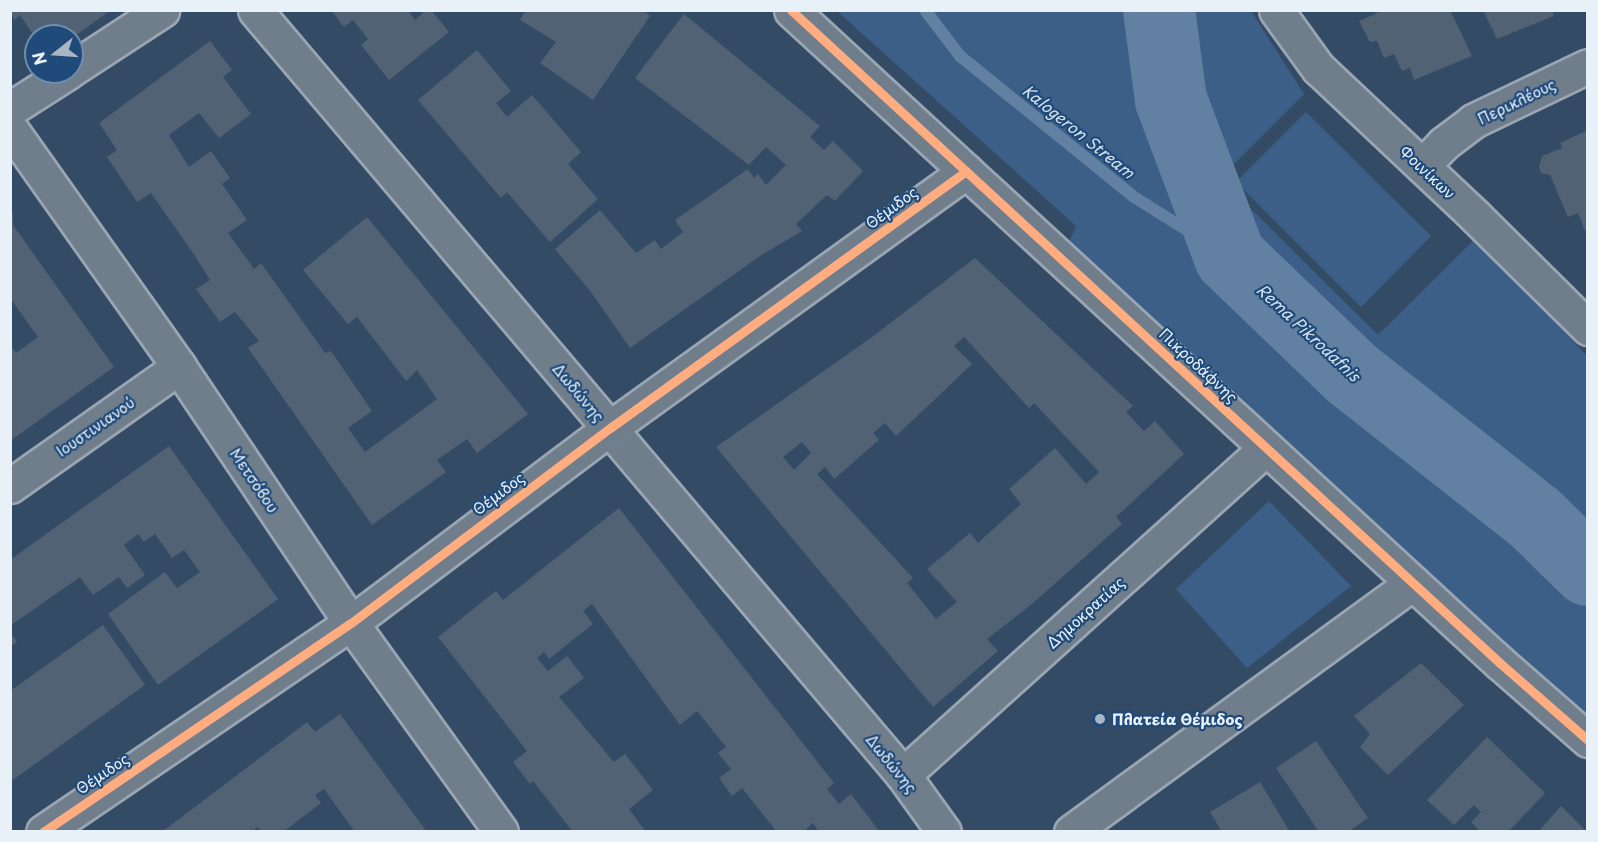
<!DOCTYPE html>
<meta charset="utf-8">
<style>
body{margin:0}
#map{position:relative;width:1598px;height:842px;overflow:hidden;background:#344b65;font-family:"Playpen Sans",sans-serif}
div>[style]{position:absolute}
.green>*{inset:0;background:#3b5f87}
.stream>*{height:12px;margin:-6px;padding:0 6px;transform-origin:6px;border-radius:6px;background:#6280a1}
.river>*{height:72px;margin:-36px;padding:0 36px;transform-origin:36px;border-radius:36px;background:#6280a1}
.building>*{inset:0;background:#516275}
.roads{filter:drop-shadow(2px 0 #9aa6b3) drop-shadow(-2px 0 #9aa6b3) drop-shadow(0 2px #9aa6b3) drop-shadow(0 -2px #9aa6b3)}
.minor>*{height:33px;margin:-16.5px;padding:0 16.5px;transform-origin:16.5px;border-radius:16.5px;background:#707e8c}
.cycleway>*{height:9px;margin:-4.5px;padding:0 4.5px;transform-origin:4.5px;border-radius:4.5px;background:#ffac80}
.dots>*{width:16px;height:16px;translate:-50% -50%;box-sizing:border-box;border:3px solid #1f4a7a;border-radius:50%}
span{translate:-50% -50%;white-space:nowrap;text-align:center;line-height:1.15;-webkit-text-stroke:4.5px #1f4a7a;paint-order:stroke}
.street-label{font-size:15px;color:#e8f1f8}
.poi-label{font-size:15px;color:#e8f1f8;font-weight:700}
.left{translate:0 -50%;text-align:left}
.water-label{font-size:16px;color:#d4e1ec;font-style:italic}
.frame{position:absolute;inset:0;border:12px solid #e8f1f8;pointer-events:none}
.north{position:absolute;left:24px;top:24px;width:60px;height:60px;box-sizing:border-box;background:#1f4a7a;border:2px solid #6f8dac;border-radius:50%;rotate:253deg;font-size:16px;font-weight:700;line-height:24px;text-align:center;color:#e8f1f8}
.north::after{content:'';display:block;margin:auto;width:21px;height:27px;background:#a9b7c5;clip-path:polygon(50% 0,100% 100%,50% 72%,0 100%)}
</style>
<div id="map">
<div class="green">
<i style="clip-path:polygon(837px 11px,1251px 11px,1304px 94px,1227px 171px,1232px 190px,1378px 335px,1476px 238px,1587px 356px,1587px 718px,1338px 493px,1069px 242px,1076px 226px)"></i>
<i style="clip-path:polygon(1306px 112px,1431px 236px,1361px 307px,1236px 182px)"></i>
<i style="clip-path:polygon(1269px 501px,1351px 586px,1247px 668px,1176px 589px)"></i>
</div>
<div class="stream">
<i style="left:925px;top:10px;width:58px;rotate:52.7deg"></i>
<i style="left:960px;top:56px;width:224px;rotate:39deg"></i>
<i style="left:1134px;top:197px;width:113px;rotate:32deg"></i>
</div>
<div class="river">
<i style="left:1159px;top:10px;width:91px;rotate:82.4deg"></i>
<i style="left:1171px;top:100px;width:168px;rotate:69.4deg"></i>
<i style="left:1230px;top:257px;width:169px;rotate:43.8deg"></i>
<i style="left:1352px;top:374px;width:234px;rotate:38.2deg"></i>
<i style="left:1536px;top:519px;width:73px;rotate:44.4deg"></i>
</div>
<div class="building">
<i style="clip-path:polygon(10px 10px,111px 10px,72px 38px,36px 36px,36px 39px,20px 15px,14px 20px)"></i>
<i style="clip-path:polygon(331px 10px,408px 10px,415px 20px,426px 10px,431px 10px,449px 32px,389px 80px,361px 45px,368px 39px,353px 20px,344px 27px)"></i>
<i style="clip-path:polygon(526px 10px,643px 10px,650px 16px,593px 100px,540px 63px,556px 42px,520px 20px)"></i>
<i style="clip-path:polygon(1384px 10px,1450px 10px,1472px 56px,1414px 80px,1410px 68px,1402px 71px,1394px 54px,1384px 58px,1377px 41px,1370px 42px,1359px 21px)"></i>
<i style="clip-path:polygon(1483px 10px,1552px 10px,1554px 16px,1497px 39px)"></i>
<i style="clip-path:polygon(684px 14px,820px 126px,810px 137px,824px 150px,833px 141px,863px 171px,835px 201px,827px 195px,796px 224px,802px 231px,760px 256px,630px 348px,591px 292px,555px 249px,600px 210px,636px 253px,655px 240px,661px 249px,683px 232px,675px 220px,748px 169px,754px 178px,758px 174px,766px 185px,786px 165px,766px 147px,749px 165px,635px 78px)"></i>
<i style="clip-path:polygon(210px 41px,232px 70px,223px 77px,251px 114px,219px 138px,199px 113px,169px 135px,189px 167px,211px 151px,230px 178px,222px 184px,247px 220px,228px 233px,254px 269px,261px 263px,325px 353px,331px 351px,372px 411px,348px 428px,365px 452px,437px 399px,417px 370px,406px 381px,357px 317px,348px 324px,303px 270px,367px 217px,528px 414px,477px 453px,467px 439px,437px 460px,446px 472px,372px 525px,248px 348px,259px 341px,235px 312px,220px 322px,196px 289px,210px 280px,195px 256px,151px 193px,137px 202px,107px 157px,117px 150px,99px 123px)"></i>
<i style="clip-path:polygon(477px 50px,511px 91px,496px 103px,507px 117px,532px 95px,581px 152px,568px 164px,598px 199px,550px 242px,507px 192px,501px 198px,418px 100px)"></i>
<i style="clip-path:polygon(1588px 130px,1588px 230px,1585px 231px,1578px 213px,1568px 217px,1550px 175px,1541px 173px,1539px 167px,1542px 156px,1562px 148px,1560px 143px)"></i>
<i style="clip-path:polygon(10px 210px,13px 213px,13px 225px,114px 367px,10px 441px,10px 345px,16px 353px,38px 337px,10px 298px)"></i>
<i style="clip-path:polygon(evenodd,975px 258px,1133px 406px,1126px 412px,1144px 431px,1155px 421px,1184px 454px,1116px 517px,1122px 524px,1032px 604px,987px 639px,998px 651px,933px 707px,716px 447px,872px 337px,975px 258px,964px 337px,1029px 408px,1034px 403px,1099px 472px,1086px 484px,1055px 448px,1009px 489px,1021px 504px,978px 543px,970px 533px,927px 569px,957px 602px,936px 619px,907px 583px,913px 578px,817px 474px,825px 467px,834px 479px,879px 440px,873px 433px,885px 423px,896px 436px,930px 404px,972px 364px,954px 346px,964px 337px,975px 258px,802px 442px,811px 453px,794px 470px,783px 457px,802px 442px)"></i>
<i style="clip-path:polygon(169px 446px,278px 599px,158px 685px,108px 614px,165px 572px,177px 588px,200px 572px,184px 550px,172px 558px,155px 534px,144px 542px,138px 534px,124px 545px,145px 575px,127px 588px,119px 577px,93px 595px,80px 577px,10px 626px,10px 560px)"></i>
<i style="clip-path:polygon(619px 508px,834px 783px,827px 789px,839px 804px,851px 794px,880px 832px,819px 832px,813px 823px,803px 832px,777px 832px,742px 788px,732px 796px,719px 778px,731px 769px,718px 753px,726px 747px,697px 711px,680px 725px,592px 604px,583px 611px,593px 624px,549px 659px,544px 652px,537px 658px,548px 671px,567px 656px,584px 678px,559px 697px,614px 762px,625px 754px,653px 790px,629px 809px,646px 832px,573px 832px,533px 781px,530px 784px,513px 762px,527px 751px,438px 637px,496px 591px,503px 600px)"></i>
<i style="clip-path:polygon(103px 625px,145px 685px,10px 782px,10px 691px)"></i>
<i style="clip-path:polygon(10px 632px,17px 642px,10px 647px)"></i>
<i style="clip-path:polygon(1421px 663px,1464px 705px,1388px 775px,1360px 747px,1370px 734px,1354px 716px)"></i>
<i style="clip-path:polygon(340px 714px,427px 832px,355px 832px,324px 789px,315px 795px,321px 803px,283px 832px,262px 832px,258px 827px,251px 832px,162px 832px,307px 722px,315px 732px)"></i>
<i style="clip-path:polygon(1487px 737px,1545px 793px,1508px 832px,1481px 832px,1471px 822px,1481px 812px,1474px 805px,1454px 825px,1427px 800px)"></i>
<i style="clip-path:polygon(1316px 741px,1368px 818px,1348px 832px,1319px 832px,1276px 768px)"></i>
<i style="clip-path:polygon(1260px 782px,1290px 832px,1222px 832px,1210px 812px)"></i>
<i style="clip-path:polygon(1561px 806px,1587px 832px,1538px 832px)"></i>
</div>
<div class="roads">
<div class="minor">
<i style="left:255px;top:10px;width:1003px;rotate:49.73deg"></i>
<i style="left:903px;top:775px;width:70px;rotate:54.3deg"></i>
<i style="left:791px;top:10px;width:964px;rotate:42.65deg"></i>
<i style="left:1500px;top:663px;width:117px;rotate:41.2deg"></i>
<i style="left:1276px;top:10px;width:72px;rotate:54.1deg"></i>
<i style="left:1318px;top:68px;width:217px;rotate:43.3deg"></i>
<i style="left:1476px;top:217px;width:158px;rotate:44.7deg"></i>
<i style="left:72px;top:69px;width:108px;rotate:-33.2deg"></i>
<i style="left:10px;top:109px;width:69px;rotate:-32.5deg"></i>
<i style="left:10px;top:128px;width:293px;rotate:54.7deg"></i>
<i style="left:179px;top:367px;width:308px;rotate:56.1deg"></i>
<i style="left:351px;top:623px;width:257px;rotate:54.3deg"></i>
<i style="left:1422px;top:166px;width:30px;rotate:-46deg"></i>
<i style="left:1443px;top:144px;width:38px;rotate:-37deg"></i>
<i style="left:1473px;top:121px;width:127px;rotate:-25.6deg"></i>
<i style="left:10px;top:486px;width:207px;rotate:-35.2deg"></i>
<i style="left:903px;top:775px;width:489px;rotate:-42deg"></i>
<i style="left:43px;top:832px;width:372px;rotate:-34.2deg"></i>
<i style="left:351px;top:623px;width:324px;rotate:-37deg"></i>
<i style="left:610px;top:428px;width:439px;rotate:-35.8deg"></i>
<i style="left:1071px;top:832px;width:423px;rotate:-36.1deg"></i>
</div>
</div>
<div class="cycleway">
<i style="left:791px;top:10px;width:964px;rotate:42.65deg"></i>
<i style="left:1500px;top:663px;width:117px;rotate:41.2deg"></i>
<i style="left:43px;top:832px;width:372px;rotate:-34.2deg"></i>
<i style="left:351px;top:623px;width:324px;rotate:-37deg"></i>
<i style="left:610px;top:428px;width:439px;rotate:-35.8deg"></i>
</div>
<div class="dots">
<i style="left:1100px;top:719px;background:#a9b7c5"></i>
</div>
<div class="street-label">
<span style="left:1516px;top:101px;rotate:-26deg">Περικλέους</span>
<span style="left:1428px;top:172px;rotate:43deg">Φοινίκων</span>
<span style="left:891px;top:207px;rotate:-36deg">Θέμιδος</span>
<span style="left:1199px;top:365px;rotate:43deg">Πικροδάφνης</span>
<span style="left:579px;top:392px;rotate:50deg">Δωδώνης</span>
<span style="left:95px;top:426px;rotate:-35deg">Ιουστινιανού</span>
<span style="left:255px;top:480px;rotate:56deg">Μετσόβου</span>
<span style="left:498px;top:493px;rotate:-37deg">Θέμιδος</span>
<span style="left:1085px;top:612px;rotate:-42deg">Δημοκρατίας</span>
<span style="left:892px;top:763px;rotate:51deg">Δωδώνης</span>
<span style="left:102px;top:773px;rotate:-34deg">Θέμιδος</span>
</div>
<div class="poi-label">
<span class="left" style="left:1112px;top:719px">Πλατεία Θέμιδος</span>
</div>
<div class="water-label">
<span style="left:1079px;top:131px;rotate:39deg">Kalogeron Stream</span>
<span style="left:1309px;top:332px;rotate:43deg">Rema Pikrodafnis</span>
</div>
<div class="frame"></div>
<div class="north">N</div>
</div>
